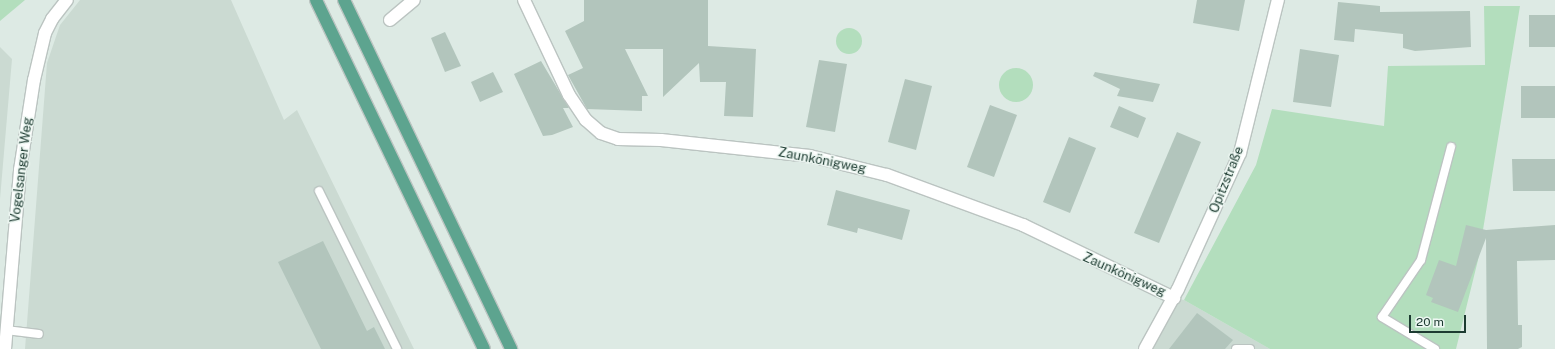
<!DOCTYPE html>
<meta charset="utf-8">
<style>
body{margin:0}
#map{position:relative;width:1555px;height:349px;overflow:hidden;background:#ddeae4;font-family:"Public Sans",sans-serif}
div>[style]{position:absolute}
.built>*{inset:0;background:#cbdad2}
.green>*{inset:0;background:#b3debd}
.round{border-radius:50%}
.building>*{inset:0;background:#b2c5bc}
.roads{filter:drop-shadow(1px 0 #bbc4c1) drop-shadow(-1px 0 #bbc4c1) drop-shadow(0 1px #bbc4c1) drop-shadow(0 -1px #bbc4c1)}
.service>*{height:8px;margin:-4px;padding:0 4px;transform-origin:4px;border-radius:4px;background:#fff}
.minor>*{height:12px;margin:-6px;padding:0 6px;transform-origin:6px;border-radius:6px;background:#fff}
.tertiary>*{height:12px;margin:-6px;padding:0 6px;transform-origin:6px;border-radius:6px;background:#fff}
.primary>*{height:12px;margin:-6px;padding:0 6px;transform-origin:6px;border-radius:6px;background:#5da48f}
span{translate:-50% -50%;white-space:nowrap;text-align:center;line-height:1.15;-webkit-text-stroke:3px #edf7f2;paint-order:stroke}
.street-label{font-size:13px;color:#1d3b31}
.scale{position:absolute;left:1409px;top:315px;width:57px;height:18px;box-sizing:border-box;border:2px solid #1d3b31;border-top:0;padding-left:5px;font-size:12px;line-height:14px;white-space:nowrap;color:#1d3b31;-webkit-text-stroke:3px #edf7f2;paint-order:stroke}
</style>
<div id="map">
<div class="built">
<i style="clip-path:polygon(80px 0,231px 0,284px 120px,297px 110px,414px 349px,25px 349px,47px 63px,60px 25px)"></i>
<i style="clip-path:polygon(0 47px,12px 59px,0 199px)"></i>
<i style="clip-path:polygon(1174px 298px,1184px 300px,1270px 349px,1139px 349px)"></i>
</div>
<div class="green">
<i style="clip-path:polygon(0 0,25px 0,0 21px)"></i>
<i style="clip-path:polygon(1484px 6px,1520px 6px,1478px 260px,1456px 349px,1270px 349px,1184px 300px,1256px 165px,1272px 109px,1384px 126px,1388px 66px,1485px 65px)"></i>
<i class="round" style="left:836px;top:28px;width:26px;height:26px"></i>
<i class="round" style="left:999px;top:68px;width:34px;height:34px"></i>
</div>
<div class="building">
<i style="clip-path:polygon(584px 0,708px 0,708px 46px,756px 49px,753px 117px,724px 116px,726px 82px,700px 82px,699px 63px,663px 97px,663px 49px,625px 49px,648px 96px,642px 96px,642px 111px,587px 109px,568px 75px,583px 68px,565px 31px,584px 21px)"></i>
<i style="clip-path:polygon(1197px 0,1245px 0,1239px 31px,1193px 23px)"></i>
<i style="clip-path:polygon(1338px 2px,1380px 6px,1380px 12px,1470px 11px,1471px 47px,1415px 51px,1403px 48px,1403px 34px,1355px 29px,1354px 42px,1334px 40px)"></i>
<i style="clip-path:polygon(1529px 15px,1555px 15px,1555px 47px,1529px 47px)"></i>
<i style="clip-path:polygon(445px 32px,461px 66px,445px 72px,431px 38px)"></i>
<i style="clip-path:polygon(1300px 49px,1339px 55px,1331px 107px,1293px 102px)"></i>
<i style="clip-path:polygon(819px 60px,847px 64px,835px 132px,806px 127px)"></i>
<i style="clip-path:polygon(541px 61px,569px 108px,563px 108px,573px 127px,552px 135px,543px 136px,514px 74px)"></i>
<i style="clip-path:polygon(493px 72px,503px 92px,480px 102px,471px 82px)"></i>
<i style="clip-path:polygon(1095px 72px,1160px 84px,1153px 102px,1117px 96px,1120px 89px,1093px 76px)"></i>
<i style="clip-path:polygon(905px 79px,932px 86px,916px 150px,888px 142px)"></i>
<i style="clip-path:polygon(1521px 86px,1555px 86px,1555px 118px,1521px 118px)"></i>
<i style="clip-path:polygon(990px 105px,1017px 115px,994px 177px,967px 167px)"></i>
<i style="clip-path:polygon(1119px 106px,1146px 118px,1138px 138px,1110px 127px)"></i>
<i style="clip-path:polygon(1177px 132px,1201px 142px,1159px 243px,1134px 233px)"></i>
<i style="clip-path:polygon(1069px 137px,1096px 148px,1070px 213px,1043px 202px)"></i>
<i style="clip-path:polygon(1512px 159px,1555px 159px,1555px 191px,1513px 191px)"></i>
<i style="clip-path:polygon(836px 190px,910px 210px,902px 240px,858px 228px,857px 233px,827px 225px)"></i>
<i style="clip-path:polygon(1466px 225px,1486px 230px,1555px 225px,1555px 260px,1517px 261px,1518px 325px,1522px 325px,1522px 347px,1518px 349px,1487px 349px,1486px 238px,1458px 312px,1431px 302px,1433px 298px,1426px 295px,1439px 260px,1456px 266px)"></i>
<i style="clip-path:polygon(323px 241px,367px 331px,374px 327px,385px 349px,321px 349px,278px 262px)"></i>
<i style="clip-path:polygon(1197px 313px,1233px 340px,1225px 349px,1169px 349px)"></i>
</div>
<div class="roads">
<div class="service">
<i style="left:319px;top:191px;width:176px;rotate:63.7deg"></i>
<i style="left:6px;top:330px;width:33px;rotate:7deg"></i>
<i style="left:1236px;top:349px;width:14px"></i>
<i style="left:1435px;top:349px;width:62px;rotate:-148.9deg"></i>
<i style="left:1382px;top:317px;width:69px;rotate:-55.6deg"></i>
<i style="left:1421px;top:260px;width:117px;rotate:-75.1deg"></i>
</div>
<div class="minor">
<i style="left:524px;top:0;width:105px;rotate:64.7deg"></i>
<i style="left:569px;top:95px;width:30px;rotate:56deg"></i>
<i style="left:586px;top:120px;width:20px;rotate:41deg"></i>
<i style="left:601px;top:133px;width:18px;rotate:19deg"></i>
<i style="left:618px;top:139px;width:43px;rotate:1.3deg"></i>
<i style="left:661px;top:140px;width:150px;rotate:6.1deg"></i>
<i style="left:810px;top:156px;width:79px;rotate:13.9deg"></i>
<i style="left:887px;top:175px;width:145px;rotate:20.2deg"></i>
<i style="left:1023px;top:225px;width:168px;rotate:25.8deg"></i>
<i style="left:52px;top:19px;width:24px;rotate:-52deg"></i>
<i style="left:390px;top:20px;width:31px;rotate:-40deg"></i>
<i style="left:1145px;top:349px;width:68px;rotate:-61.2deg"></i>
<i style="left:1178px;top:289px;width:149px;rotate:-65.5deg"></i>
<i style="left:1240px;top:153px;width:158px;rotate:-76.1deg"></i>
</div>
<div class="tertiary">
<i style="left:5px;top:349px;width:180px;rotate:-85.2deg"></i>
<i style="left:20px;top:170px;width:91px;rotate:-81.2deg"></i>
<i style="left:34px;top:80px;width:48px;rotate:-76.8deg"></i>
<i style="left:45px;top:33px;width:16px;rotate:-63deg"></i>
</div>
<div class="primary">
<i style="left:316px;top:0;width:387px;rotate:64.3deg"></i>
<i style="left:344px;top:0;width:387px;rotate:64.4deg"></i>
</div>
</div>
<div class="street-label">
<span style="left:822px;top:161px;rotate:11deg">Zaunkönigweg</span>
<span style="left:22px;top:170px;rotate:-83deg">Vogelsanger Weg</span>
<span style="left:1227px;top:180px;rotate:-68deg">Opitzstraße</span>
<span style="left:1124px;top:275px;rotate:24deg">Zaunkönigweg</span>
</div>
<div class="scale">20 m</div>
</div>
